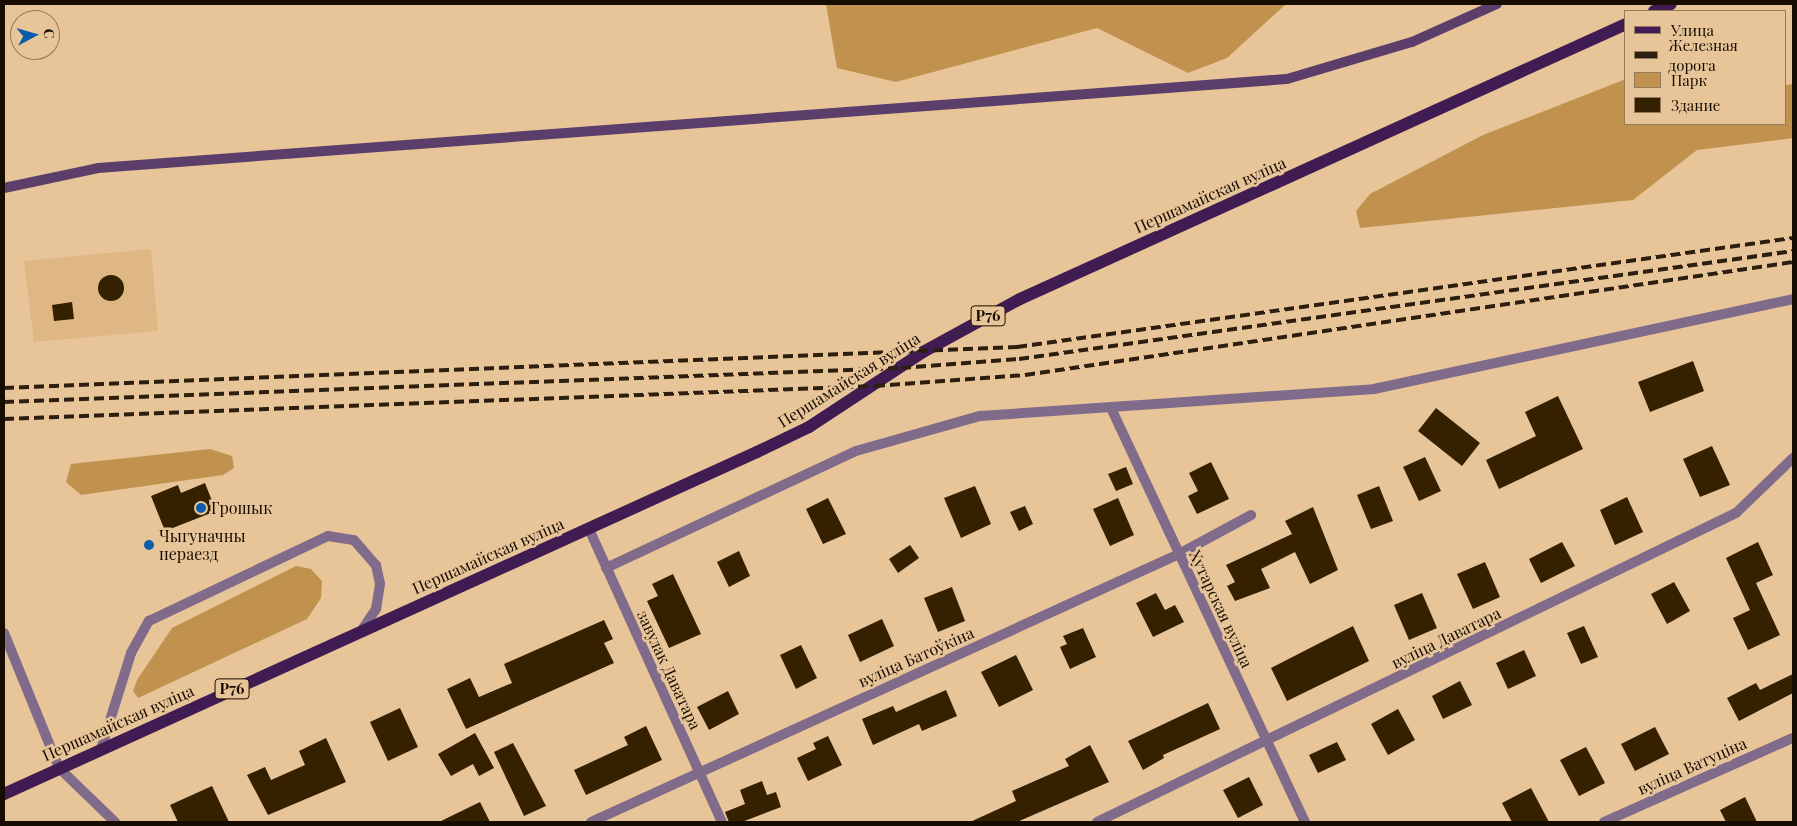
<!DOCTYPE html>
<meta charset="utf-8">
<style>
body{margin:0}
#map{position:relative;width:1797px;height:826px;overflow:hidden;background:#e7c599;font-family:"Playfair Display",serif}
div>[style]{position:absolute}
.built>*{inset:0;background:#deb785}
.green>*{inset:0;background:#c1914e}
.building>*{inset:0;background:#352000}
.round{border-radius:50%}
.lane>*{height:10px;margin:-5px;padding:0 5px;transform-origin:5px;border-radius:5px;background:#806b8a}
.street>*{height:10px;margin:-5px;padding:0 5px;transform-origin:5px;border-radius:5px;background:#806b8a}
.secondary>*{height:10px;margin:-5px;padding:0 5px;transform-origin:5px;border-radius:5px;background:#5b3e6a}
.primary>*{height:12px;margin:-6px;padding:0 6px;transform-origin:6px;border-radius:6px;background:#411c52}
.rail>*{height:4px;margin-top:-2px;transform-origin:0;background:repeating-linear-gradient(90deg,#2c1f0f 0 10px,transparent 0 15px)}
.dots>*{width:14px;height:14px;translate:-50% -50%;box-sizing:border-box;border:2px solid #e7c599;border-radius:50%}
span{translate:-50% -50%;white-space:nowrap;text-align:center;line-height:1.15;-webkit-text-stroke:5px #e7c599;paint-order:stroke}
.shield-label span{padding:1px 4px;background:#e7c599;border:1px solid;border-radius:4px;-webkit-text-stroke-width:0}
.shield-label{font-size:15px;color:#170c00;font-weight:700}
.street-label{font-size:16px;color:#170c00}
.poi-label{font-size:16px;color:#170c00}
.left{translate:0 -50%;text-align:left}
.frame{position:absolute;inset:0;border:5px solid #170c00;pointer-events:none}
.legend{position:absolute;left:1624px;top:10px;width:162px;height:115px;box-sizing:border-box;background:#e7c599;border:1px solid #947b5c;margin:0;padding:6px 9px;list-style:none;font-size:15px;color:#170c00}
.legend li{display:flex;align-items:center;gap:10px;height:25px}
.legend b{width:25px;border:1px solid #947b5c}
.north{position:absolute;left:10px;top:10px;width:50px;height:50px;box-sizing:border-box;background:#e7c599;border:1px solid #947b5c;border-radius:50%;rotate:84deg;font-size:14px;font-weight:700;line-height:20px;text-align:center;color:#170c00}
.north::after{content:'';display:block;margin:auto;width:18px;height:22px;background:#0b5caa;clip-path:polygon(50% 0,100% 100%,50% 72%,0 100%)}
</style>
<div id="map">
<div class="built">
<i style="clip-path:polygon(151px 249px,158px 331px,34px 342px,24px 261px)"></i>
</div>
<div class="green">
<i style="clip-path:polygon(826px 4px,1286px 4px,1227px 58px,1188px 73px,1097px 28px,896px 82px,837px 68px)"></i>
<i style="clip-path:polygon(1626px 79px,1626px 124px,1786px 124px,1786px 85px,1793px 84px,1793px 138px,1697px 150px,1633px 200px,1360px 228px,1356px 211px,1370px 194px,1483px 135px)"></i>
<i style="clip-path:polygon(210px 449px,232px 456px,234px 468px,223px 475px,81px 495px,66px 482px,71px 464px)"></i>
<i style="clip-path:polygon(296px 566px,311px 569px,322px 581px,321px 598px,307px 619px,138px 698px,133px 691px,137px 680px,172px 628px)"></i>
</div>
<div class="building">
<i class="round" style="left:98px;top:275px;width:26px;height:26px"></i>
<i style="clip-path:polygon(72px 302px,74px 319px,54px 321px,52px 305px)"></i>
<i style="clip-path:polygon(1693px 361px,1704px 391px,1650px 412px,1638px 382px)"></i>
<i style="clip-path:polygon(1558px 396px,1583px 449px,1499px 489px,1486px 460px,1536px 436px,1525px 412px)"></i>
<i style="clip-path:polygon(1436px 408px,1480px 443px,1462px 466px,1418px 431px)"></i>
<i style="clip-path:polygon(1712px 446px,1730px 485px,1700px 497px,1683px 459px)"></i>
<i style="clip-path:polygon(1425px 457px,1441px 491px,1419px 501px,1403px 467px)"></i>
<i style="clip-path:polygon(1211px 462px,1229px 499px,1197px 514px,1188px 496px,1198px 491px,1189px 473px)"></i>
<i style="clip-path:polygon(1126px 467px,1133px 484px,1116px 491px,1108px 474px)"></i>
<i style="clip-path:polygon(205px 483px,216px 511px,165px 531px,151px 496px,178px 485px,181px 493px)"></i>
<i style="clip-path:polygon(975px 486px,991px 524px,961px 538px,944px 498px)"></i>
<i style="clip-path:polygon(1379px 486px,1393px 521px,1371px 529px,1357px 495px)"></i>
<i style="clip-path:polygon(1627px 497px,1643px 532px,1615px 545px,1600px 510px)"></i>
<i style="clip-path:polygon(828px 498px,846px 534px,823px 544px,806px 509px)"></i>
<i style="clip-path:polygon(1118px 498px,1134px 535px,1110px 546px,1093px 509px)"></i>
<i style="clip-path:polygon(1025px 506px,1033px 524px,1019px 531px,1010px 512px)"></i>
<i style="clip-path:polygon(1313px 507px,1338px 570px,1310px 584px,1295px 552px,1261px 569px,1270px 588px,1235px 601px,1227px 586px,1235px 582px,1226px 565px,1292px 534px,1285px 521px)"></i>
<i style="clip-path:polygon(1562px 542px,1575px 566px,1541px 583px,1529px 559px)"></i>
<i style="clip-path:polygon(1758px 542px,1773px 575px,1756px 583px,1780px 635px,1748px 650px,1733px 618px,1750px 610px,1726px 558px)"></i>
<i style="clip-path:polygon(910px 545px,919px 558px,898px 573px,889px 559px)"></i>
<i style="clip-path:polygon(739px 551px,750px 576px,729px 587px,717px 562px)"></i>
<i style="clip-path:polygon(1485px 562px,1500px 597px,1473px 609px,1457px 574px)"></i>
<i style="clip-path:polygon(673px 574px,701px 634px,669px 648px,647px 601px,658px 596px,652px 584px)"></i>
<i style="clip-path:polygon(1674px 582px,1690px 611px,1667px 624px,1651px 594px)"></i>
<i style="clip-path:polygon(952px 587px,965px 621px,938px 632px,924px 598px)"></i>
<i style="clip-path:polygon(1156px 593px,1165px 610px,1175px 605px,1184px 622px,1153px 637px,1136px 603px)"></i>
<i style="clip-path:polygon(1422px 593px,1437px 628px,1409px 640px,1394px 605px)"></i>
<i style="clip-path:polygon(882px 619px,894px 646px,860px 662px,848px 635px)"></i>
<i style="clip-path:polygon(604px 620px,613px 639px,604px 643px,614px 663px,466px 729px,447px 689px,470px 678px,479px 697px,512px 683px,504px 664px)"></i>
<i style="clip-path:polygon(1353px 626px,1369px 661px,1287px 701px,1271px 668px)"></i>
<i style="clip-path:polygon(1584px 626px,1598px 657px,1581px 664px,1567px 633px)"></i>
<i style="clip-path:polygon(1083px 628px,1096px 657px,1070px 669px,1060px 647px,1067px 644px,1063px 636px)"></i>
<i style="clip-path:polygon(801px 645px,817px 678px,796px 689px,780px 655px)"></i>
<i style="clip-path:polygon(1524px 650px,1536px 676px,1508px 689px,1496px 663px)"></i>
<i style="clip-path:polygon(1016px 655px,1033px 690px,999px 707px,981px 672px)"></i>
<i style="clip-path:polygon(1793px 674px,1793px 693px,1739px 721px,1727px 698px,1756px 683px,1760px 690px)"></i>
<i style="clip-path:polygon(1460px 681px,1472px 705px,1443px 719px,1432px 696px)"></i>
<i style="clip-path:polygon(946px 690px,957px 716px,922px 731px,919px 724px,873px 745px,862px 719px,893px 706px,896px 712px)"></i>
<i style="clip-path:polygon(728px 691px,739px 714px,709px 730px,697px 707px)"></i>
<i style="clip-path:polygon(1208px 703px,1220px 729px,1163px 755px,1164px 758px,1143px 770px,1128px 741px)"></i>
<i style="clip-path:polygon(400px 708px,418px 747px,388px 761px,370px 722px)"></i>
<i style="clip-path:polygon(1398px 709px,1415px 740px,1388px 755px,1371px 724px)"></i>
<i style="clip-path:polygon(646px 726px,662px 760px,586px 795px,574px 770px,628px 745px,624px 737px)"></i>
<i style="clip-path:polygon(1655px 727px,1669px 754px,1635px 771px,1621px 744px)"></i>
<i style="clip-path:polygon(475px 733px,494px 768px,479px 776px,473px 764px,451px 776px,438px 754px)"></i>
<i style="clip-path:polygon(828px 736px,842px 765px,808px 781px,797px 758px,816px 749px,813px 743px)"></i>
<i style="clip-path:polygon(326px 738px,346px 782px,268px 815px,247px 775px,265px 767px,271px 780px,305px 765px,299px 751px)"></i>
<i style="clip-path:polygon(1337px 742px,1346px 760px,1318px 773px,1309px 755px)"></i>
<i style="clip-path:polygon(513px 743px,546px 806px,524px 816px,494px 752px)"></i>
<i style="clip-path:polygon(1090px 745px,1109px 782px,1017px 822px,970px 822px,1016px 801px,1012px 791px,1069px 766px,1065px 759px)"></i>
<i style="clip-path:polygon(1586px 747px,1605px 783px,1579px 796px,1560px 760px)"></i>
<i style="clip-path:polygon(1249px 777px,1263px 805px,1238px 818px,1223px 790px)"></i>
<i style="clip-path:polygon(762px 781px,767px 795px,776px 792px,781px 807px,742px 822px,729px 822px,725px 812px,745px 804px,740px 790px)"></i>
<i style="clip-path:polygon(212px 786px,229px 822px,178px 822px,170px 805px)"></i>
<i style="clip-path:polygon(1531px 788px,1549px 822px,1512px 822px,1502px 803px)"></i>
<i style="clip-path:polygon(1745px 797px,1757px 822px,1726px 822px,1720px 810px)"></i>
<i style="clip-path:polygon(480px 802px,490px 822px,439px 822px)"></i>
</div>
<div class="lane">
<i style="left:4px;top:633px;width:146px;rotate:67.8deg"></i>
<i style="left:101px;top:749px;width:101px;rotate:-72.6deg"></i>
<i style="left:131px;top:653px;width:37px;rotate:-61deg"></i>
<i style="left:149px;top:621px;width:198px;rotate:-25.4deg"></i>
<i style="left:328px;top:536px;width:26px;rotate:9deg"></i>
<i style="left:354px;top:540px;width:33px;rotate:49deg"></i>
<i style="left:376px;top:565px;width:19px;rotate:78deg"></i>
<i style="left:380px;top:584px;width:25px;rotate:99deg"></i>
<i style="left:376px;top:609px;width:25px;rotate:124deg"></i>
</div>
<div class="street">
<i style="left:1111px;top:408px;width:457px;rotate:64.9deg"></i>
<i style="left:589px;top:529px;width:322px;rotate:65.6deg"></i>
<i style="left:606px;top:568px;width:276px;rotate:-25.1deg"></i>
<i style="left:856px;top:451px;width:129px;rotate:-15.8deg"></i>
<i style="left:980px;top:416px;width:395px;rotate:-3.9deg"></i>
<i style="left:1374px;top:389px;width:429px;rotate:-12.1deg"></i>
<i style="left:59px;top:768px;width:78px;rotate:44deg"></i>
<i style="left:591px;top:822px;width:646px;rotate:-24.5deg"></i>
<i style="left:1179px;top:554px;width:82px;rotate:-28.4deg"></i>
<i style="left:1097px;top:822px;width:710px;rotate:-25.81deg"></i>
<i style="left:1736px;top:513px;width:79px;rotate:-44deg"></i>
<i style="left:1604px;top:822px;width:207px;rotate:-24deg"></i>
</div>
<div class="secondary">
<i style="left:4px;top:188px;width:96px;rotate:-12deg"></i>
<i style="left:98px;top:168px;width:1192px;rotate:-4.28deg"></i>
<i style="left:1287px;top:79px;width:130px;rotate:-16.5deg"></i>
<i style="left:1412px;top:42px;width:93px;rotate:-24.1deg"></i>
</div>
<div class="primary">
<i style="left:1654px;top:11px;width:18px;rotate:-22deg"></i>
<i style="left:4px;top:794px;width:827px;rotate:-24.43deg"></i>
<i style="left:757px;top:452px;width:58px;rotate:-25.7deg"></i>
<i style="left:809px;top:427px;width:136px;rotate:-33.3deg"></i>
<i style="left:923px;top:352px;width:111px;rotate:-28.7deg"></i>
<i style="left:1020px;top:299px;width:665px;rotate:-24.41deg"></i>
</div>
<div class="rail">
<i style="left:4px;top:388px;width:1014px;rotate:-2.32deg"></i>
<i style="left:1017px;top:347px;width:784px;rotate:-8deg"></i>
<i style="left:4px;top:402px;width:898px;rotate:-2.17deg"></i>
<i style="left:901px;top:368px;width:118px;rotate:-4.4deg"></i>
<i style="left:1019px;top:359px;width:781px;rotate:-7.94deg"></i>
<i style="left:4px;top:419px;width:872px;rotate:-2.17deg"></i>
<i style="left:875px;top:386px;width:150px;rotate:-4.2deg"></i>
<i style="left:1025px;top:375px;width:776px;rotate:-8.37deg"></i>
</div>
<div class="dots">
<i style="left:201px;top:508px;background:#0b5caa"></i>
<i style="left:149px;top:545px;background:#0b5caa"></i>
</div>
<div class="shield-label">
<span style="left:988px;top:316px">Р76</span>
<span style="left:232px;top:689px">Р76</span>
</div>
<div class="street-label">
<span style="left:1210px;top:195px;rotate:-24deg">Першамайская вуліца</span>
<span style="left:849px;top:380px;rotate:-32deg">Першамайская вуліца</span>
<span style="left:488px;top:556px;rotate:-24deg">Першамайская вуліца</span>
<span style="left:1221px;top:609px;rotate:65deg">Хутарская вуліца</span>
<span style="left:1446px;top:638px;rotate:-26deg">вуліца Даватара</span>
<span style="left:916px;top:657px;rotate:-24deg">вуліца Батоўкіна</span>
<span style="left:669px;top:670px;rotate:65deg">завулак Даватара</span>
<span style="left:118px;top:723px;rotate:-24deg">Першамайская вуліца</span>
<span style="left:1692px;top:766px;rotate:-24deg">вуліца Ватуціна</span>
</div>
<div class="poi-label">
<span class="left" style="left:211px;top:508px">Грошык</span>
<span class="left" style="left:159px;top:545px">Чыгуначны<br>пераезд</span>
</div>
<div class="frame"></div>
<ul class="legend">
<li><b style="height:6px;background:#411c52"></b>Улица</li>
<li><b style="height:6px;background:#2c1f0f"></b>Железная дорога</li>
<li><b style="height:14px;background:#c1914e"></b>Парк</li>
<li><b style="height:14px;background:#352000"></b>Здание</li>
</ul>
<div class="north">С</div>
</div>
